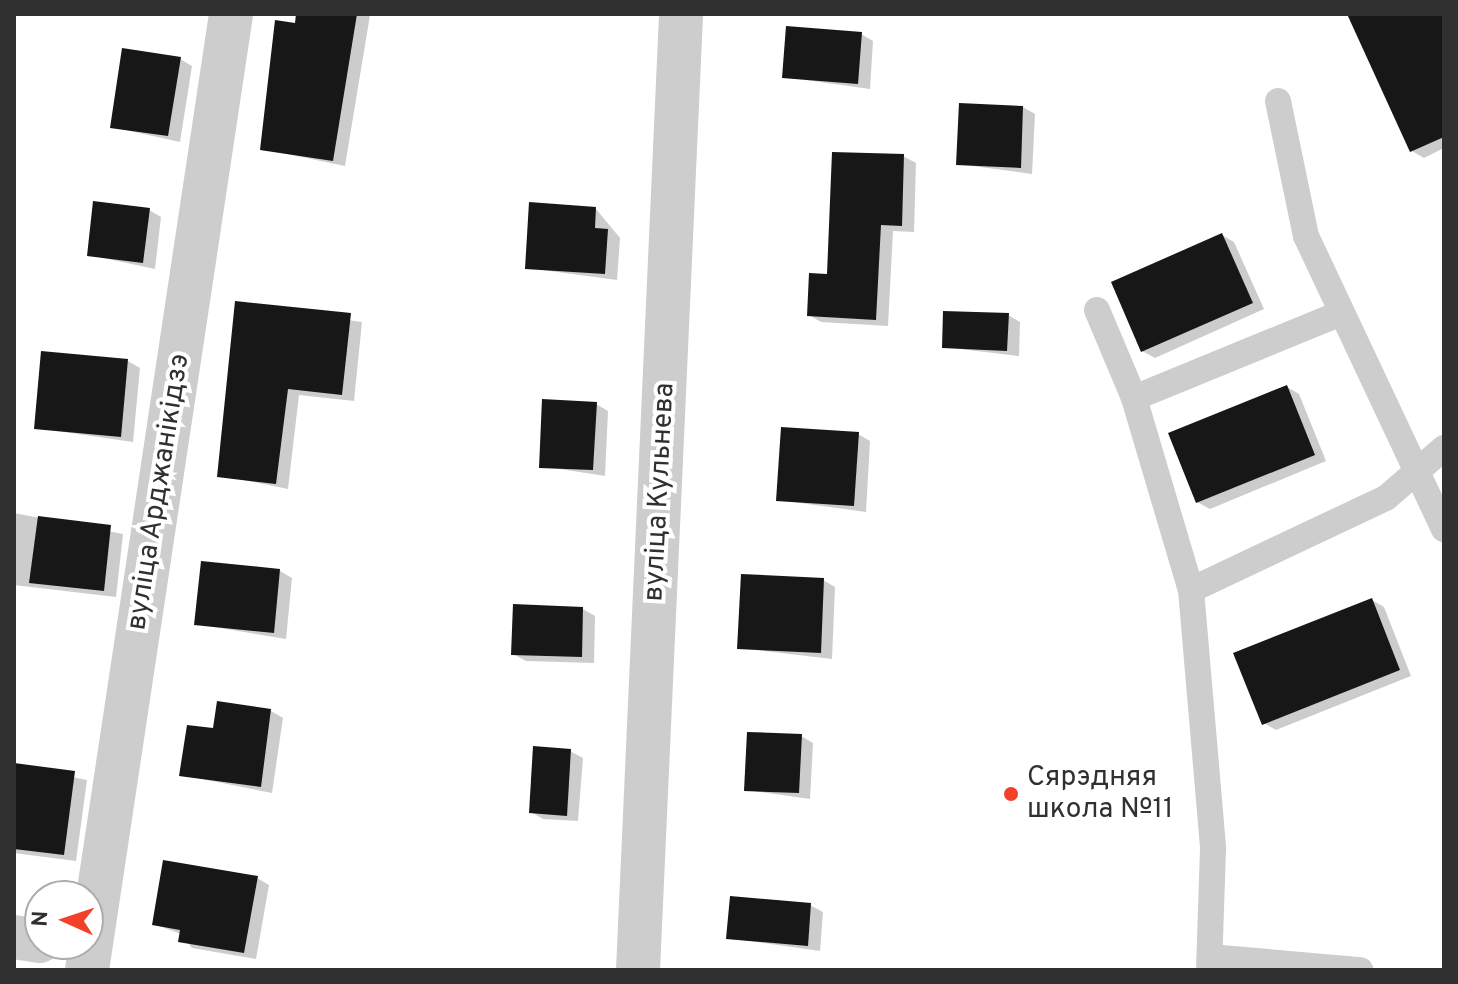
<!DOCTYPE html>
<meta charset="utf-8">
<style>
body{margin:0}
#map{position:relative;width:1458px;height:984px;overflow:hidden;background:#fff;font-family:Overpass,sans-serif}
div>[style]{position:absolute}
.shadow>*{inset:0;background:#0003}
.building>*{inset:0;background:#171717}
.service>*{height:26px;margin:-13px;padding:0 13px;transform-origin:13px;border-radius:13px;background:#cdcdcd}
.minor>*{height:44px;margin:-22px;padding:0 22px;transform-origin:22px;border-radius:22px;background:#cdcdcd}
.dots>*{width:22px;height:22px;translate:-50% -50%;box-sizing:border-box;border:4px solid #fff;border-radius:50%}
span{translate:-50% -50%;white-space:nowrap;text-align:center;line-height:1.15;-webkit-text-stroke:8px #fff;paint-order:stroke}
.street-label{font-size:28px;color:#303030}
.poi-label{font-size:28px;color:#303030}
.left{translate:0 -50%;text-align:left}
.frame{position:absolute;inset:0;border:16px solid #303030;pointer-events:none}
.north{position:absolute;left:24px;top:880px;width:80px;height:80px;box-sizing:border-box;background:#fff;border:2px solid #acacac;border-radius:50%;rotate:273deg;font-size:22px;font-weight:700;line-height:32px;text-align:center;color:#303030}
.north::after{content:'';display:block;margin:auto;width:28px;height:36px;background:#f24128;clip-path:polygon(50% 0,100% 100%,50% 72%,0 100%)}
</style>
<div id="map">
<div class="shadow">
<i style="clip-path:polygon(299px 14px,370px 15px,345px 166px,263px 149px)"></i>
<i style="clip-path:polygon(1349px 14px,1444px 14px,1444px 148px,1424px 158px,1412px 151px)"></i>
<i style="clip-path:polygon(861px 34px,873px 41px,870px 89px,784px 77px)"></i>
<i style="clip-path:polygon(180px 59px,192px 66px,180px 142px,112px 127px)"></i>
<i style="clip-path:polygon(1023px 107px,1035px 114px,1032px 174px,958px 164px)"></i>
<i style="clip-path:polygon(903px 156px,916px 163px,914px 232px,893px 231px,888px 326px,821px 322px,809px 315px)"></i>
<i style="clip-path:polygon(596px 209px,620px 238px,617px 280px,527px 268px)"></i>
<i style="clip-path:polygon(149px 210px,161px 217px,155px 269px,89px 255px)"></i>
<i style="clip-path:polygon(1222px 235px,1234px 242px,1264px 309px,1155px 358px,1142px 351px)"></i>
<i style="clip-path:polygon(237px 304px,362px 322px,354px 401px,299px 395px,288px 489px,220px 475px)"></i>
<i style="clip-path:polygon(1008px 315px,1020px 322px,1019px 356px,944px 347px)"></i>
<i style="clip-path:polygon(128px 361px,140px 368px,133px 442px,36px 428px)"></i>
<i style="clip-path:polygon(1287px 387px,1299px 394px,1326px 461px,1210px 509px,1197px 502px)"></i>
<i style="clip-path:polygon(596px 404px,608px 411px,605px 476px,541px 466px)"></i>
<i style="clip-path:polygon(858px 434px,870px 441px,866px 512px,778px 500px)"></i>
<i style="clip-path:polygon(14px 513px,123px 534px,116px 597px,14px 585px)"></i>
<i style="clip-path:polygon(280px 571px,292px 578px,286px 639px,196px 624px)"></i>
<i style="clip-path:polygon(823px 580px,835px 587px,832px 659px,739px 648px)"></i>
<i style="clip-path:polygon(1372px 600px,1384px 607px,1411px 676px,1276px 730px,1264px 723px)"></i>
<i style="clip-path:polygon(583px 609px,595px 616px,594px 663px,526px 661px,513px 654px)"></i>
<i style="clip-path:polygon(271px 711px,283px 718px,272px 793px,182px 775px,215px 731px)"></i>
<i style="clip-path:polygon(801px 736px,813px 743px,810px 799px,746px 790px)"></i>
<i style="clip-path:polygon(570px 751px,583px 758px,578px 821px,543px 819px,531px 812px)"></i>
<i style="clip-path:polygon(14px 765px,87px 780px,76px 861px,14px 853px)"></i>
<i style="clip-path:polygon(257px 878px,269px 885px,256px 959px,192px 948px,181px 934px,154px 924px)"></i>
<i style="clip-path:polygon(810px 905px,823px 912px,820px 951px,729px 938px)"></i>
</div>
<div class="building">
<i style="clip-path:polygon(296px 14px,357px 14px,333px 161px,260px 150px,275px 20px,295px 23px)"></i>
<i style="clip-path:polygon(1347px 14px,1444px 14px,1444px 137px,1410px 152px)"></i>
<i style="clip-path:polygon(786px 26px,862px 32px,858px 84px,782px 78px)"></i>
<i style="clip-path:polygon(122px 48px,181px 57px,168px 136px,110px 128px)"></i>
<i style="clip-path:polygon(959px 103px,1023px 106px,1021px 168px,956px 165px)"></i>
<i style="clip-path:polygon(832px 152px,904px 154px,902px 226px,881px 225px,876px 320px,807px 316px,809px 273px,827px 274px)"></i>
<i style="clip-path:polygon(93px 201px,150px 208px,143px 263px,87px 256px)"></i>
<i style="clip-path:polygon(529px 202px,596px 207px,595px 228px,608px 229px,605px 274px,525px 269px)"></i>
<i style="clip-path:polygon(1222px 233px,1253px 303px,1141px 352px,1111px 282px)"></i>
<i style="clip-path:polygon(235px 301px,351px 313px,342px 395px,288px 389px,276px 484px,217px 477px)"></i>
<i style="clip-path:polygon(943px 311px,1009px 313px,1007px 351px,942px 348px)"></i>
<i style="clip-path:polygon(41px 351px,128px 359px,121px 437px,34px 429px)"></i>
<i style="clip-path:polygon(1287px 385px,1315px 455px,1196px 503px,1168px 433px)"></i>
<i style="clip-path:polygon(542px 399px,597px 402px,593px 470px,539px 468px)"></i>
<i style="clip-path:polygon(781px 427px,859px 432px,854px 506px,776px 501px)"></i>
<i style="clip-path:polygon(38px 516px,111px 525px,104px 591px,29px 583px)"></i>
<i style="clip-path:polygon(201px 561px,280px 569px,274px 633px,194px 625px)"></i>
<i style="clip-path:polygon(741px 574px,824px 578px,821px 653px,737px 649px)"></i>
<i style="clip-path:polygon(1372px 598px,1400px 670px,1262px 725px,1233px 653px)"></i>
<i style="clip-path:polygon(513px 604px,583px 607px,582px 657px,511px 655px)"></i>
<i style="clip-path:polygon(217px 701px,271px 709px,261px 787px,179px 776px,187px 725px,213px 728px)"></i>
<i style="clip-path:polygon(747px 732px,802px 734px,799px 793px,744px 791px)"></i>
<i style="clip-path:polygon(533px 746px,571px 749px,567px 816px,529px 813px)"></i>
<i style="clip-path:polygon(14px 763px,75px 771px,64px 855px,14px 849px)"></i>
<i style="clip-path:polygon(163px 860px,258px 876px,244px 953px,178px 942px,180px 930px,152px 925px)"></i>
<i style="clip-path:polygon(730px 896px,811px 903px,808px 946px,726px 939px)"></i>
</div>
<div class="service">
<i style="left:1278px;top:101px;width:138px;rotate:78.3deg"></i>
<i style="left:1306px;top:236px;width:324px;rotate:64.8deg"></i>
<i style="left:1097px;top:310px;width:95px;rotate:67.2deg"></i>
<i style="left:1134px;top:398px;width:200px;rotate:73.5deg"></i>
<i style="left:1191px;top:590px;width:260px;rotate:85.1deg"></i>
<i style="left:1213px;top:849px;width:121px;rotate:91.9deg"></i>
<i style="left:1134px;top:398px;width:224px;rotate:-22.3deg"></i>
<i style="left:1191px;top:590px;width:216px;rotate:-25.3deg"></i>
<i style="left:1386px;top:498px;width:77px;rotate:-40.8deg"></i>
<i style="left:1210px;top:957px;width:151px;rotate:5deg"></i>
</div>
<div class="minor">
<i style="left:14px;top:937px;width:26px;rotate:9deg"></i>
<i style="left:87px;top:970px;width:967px;rotate:-81.43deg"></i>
<i style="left:638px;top:970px;width:957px;rotate:-87.42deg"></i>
</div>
<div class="dots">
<i style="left:1011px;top:794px;background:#f24128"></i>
</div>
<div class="street-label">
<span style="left:159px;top:492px;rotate:-81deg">вуліца Арджанікідзэ</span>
<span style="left:660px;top:492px;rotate:-87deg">вуліца Кульнева</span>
</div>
<div class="poi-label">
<span class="left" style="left:1027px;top:794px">Сярэдняя<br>школа №11</span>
</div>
<div class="frame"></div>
<div class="north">N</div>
</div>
